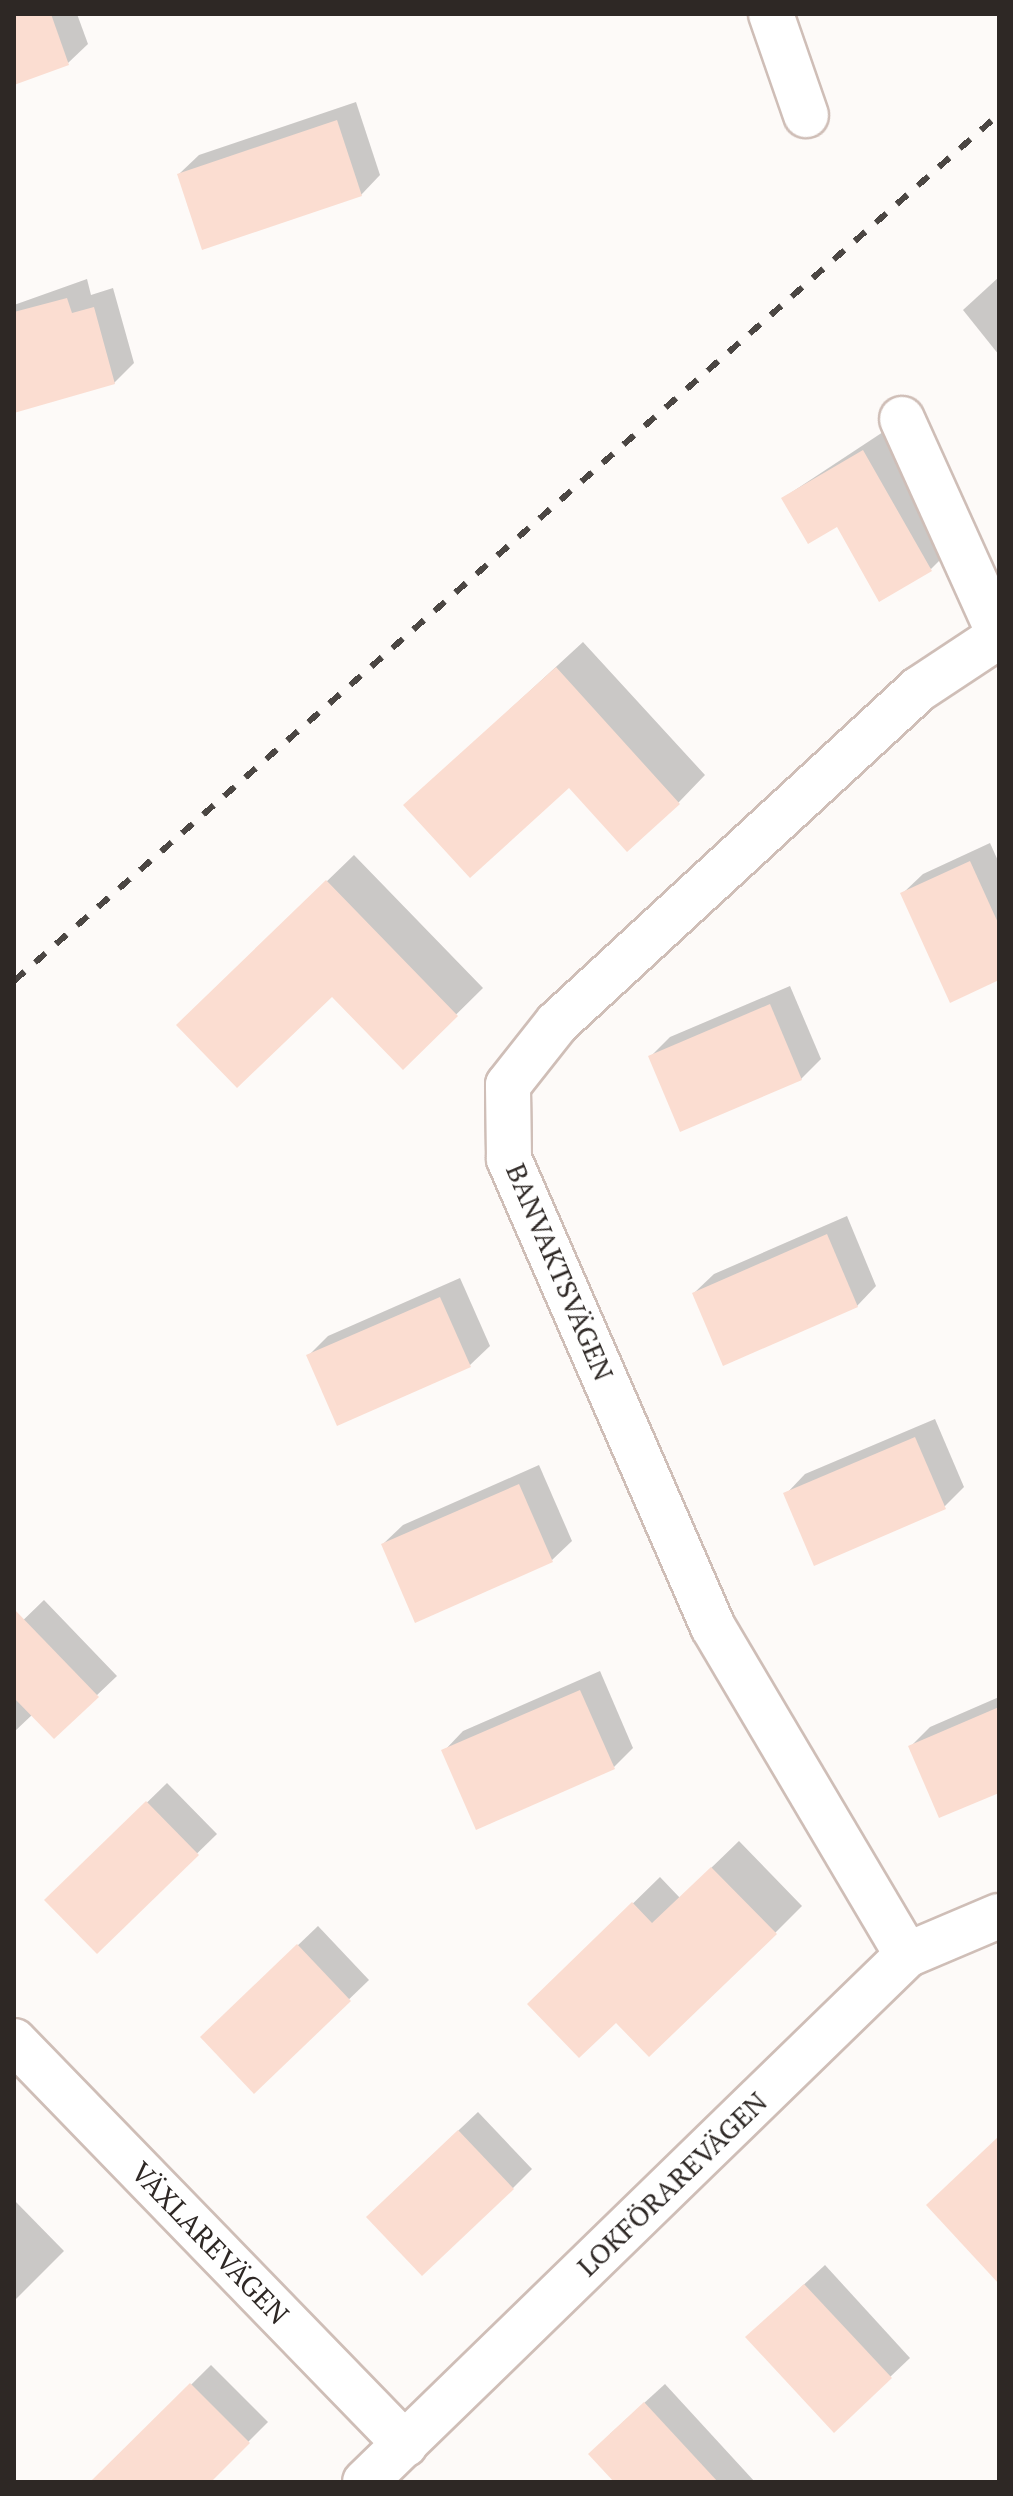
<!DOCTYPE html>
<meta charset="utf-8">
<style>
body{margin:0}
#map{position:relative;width:1013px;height:2496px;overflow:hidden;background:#fdfaf8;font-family:"PT Serif",serif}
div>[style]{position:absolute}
.shadow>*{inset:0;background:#0003}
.building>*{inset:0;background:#fbddd1}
.roads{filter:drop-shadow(2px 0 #cfbeb7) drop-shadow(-2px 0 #cfbeb7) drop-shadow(0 2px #cfbeb7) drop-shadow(0 -2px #cfbeb7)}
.street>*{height:44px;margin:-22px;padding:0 22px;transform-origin:22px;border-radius:22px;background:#fff}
.rail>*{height:6px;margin-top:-3px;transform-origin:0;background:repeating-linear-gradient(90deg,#4b4643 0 14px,transparent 0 28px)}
span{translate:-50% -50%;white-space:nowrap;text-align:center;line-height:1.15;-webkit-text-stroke:6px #fff;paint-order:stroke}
.street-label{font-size:28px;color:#2e2825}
.frame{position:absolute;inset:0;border:16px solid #2e2825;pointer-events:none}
</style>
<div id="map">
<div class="shadow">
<i style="clip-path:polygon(14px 14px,77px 14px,88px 44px,68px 63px,14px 83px)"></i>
<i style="clip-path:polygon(356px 102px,380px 175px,361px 195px,179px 174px,199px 155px)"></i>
<i style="clip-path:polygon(999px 277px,999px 355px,963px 310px)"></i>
<i style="clip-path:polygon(87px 279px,91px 295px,113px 288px,134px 363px,114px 383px,14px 411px,14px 305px)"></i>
<i style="clip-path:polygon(883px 432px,950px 550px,931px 569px,783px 498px)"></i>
<i style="clip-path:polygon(583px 642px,705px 775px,679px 802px,627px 849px,569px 785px,406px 805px)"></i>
<i style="clip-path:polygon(990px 843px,999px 863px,999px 978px,903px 893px,923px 874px)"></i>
<i style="clip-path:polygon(354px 855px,483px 988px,403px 1067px,332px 994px,205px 999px)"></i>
<i style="clip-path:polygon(790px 986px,821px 1059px,801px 1079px,650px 1057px,670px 1037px)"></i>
<i style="clip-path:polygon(847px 1216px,876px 1286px,857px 1306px,694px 1293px,714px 1274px)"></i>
<i style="clip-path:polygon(460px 1278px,490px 1346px,470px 1365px,308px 1356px,328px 1336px)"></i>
<i style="clip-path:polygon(935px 1419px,964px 1487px,944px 1507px,786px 1494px,805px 1474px)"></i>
<i style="clip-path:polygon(539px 1465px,572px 1541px,552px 1560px,383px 1544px,403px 1525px)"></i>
<i style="clip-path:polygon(44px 1600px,117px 1676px,54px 1736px,33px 1714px,14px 1732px,14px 1629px)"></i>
<i style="clip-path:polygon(600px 1671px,633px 1748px,614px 1767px,444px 1751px,463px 1731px)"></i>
<i style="clip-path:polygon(999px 1697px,999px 1790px,911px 1746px,930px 1727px)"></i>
<i style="clip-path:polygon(167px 1783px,217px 1834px,97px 1951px,47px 1900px)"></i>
<i style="clip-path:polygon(739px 1841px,802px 1906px,775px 1933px,616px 2020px,530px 2004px,660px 1877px,680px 1898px)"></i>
<i style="clip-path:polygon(318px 1926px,369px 1980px,254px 2091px,222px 2018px)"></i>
<i style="clip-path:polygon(478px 2112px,532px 2169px,513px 2188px,388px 2197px)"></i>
<i style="clip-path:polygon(14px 2200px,64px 2251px,14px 2301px)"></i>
<i style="clip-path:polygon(825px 2265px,910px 2358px,890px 2377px,768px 2318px)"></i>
<i style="clip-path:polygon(211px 2365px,268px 2422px,208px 2482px,93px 2482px)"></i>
<i style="clip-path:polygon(665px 2384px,755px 2482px,617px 2482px,610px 2434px)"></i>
</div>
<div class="building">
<i style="clip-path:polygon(14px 14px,51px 14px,69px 65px,14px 85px)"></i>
<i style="clip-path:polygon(337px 120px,362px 196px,202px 250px,177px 174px)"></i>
<i style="clip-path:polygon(67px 298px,72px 313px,94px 307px,115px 384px,14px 413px,14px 312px)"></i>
<i style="clip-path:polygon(863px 450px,932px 571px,879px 602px,837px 527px,808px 544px,781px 498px)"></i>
<i style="clip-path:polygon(556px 667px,680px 804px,627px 852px,569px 788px,470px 878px,403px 805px)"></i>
<i style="clip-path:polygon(970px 861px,999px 925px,999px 980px,950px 1003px,900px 893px)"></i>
<i style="clip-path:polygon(326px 880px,458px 1016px,403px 1070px,332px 997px,237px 1088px,176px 1025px)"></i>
<i style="clip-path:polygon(770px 1004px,802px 1080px,680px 1132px,648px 1056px)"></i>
<i style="clip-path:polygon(827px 1234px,858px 1307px,723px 1366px,692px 1293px)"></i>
<i style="clip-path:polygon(440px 1297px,471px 1367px,337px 1426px,306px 1355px)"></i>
<i style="clip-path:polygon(915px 1437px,946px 1509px,814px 1566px,783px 1493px)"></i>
<i style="clip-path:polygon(519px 1484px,553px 1562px,415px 1623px,381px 1544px)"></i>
<i style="clip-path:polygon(14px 1609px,99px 1697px,54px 1739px,14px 1698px)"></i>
<i style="clip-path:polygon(580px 1690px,615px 1769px,476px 1830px,441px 1750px)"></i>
<i style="clip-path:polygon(999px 1707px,999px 1793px,939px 1818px,908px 1746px)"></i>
<i style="clip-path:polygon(146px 1801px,199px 1855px,97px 1954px,44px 1900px)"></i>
<i style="clip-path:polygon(711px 1867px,777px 1934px,649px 2057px,616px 2023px,579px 2058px,527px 2004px,632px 1902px,652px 1923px)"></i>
<i style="clip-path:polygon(297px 1944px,351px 2001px,254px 2094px,200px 2037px)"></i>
<i style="clip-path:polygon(458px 2130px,514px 2189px,422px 2276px,366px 2217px)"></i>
<i style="clip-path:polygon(999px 2136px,999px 2284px,926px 2205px)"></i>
<i style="clip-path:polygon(804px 2284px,892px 2378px,834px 2433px,745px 2337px)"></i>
<i style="clip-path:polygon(190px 2383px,250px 2443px,211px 2482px,90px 2482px)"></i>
<i style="clip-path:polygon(644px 2402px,718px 2482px,614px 2482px,588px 2454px)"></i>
</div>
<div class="roads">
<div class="street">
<i style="left:771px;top:14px;width:107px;rotate:70.9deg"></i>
<i style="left:902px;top:419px;width:236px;rotate:65.7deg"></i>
<i style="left:907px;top:1955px;width:381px;rotate:-120.6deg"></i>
<i style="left:713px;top:1627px;width:511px;rotate:-113.55deg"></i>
<i style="left:509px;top:1159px;width:74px;rotate:-90.8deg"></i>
<i style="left:508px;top:1085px;width:79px;rotate:-51.7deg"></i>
<i style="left:557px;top:1023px;width:493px;rotate:-42.7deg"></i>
<i style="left:919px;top:689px;width:96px;rotate:-33.5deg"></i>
<i style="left:14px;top:2041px;width:562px;rotate:45.87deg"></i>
<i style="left:365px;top:2482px;width:756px;rotate:-44.2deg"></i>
<i style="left:907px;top:1955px;width:100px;rotate:-23deg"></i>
</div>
</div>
<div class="rail">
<i style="left:14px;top:981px;width:1312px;rotate:-41.35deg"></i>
</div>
<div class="street-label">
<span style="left:560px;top:1272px;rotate:67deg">BANVAKTSVÄGEN</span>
<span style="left:672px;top:2184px;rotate:-44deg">LOKFÖRAREVÄGEN</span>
<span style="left:210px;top:2243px;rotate:46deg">VÄXLAREVÄGEN</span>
</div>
<div class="frame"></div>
</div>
